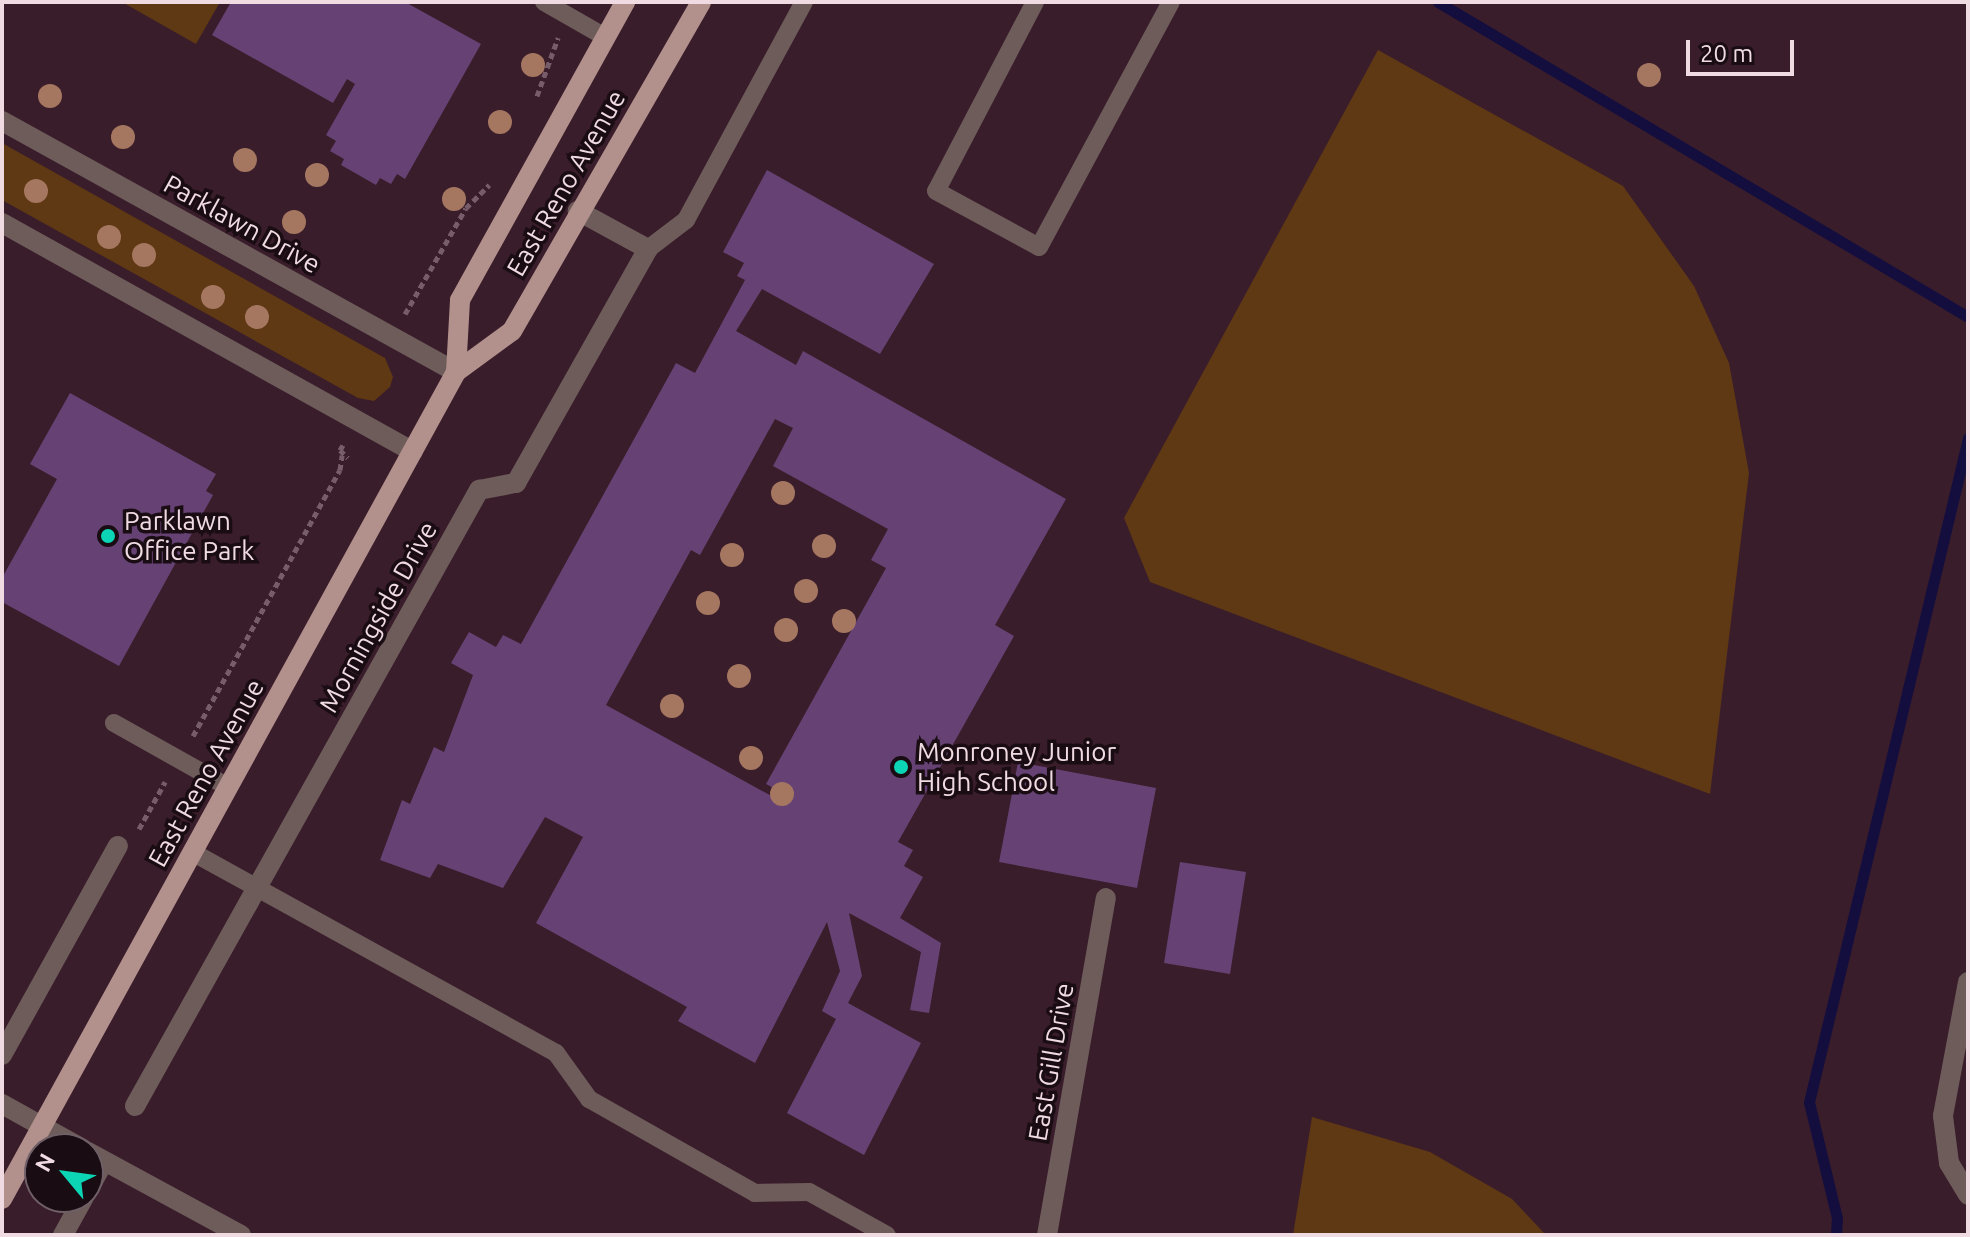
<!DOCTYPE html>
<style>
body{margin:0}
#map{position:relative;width:1970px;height:1237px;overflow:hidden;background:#3a1d2b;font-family:Ubuntu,sans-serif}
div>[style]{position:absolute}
.green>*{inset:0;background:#5f3814}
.stream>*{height:11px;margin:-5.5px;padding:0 5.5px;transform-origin:5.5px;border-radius:5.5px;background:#140e3f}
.building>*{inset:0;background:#654273}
.path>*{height:5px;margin-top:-2.5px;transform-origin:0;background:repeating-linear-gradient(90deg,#775d69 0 6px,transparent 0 10px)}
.lane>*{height:18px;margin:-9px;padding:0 9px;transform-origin:9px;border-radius:9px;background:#6d5c5a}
.street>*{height:20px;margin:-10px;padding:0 10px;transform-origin:10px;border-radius:10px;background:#6d5c5a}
.primary>*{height:20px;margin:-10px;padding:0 10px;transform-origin:10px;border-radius:10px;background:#b2908c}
.trees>*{width:24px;height:24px;margin:-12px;border-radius:50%;background:#a57761}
.dots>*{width:22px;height:22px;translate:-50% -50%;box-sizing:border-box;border:4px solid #190c12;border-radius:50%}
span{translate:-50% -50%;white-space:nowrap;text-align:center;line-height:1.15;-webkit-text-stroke:7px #190c12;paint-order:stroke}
.street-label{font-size:26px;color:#f0dbe3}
.poi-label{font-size:26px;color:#f0dbe3}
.left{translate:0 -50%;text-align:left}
.frame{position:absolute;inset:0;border:4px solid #f0dbe3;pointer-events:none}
.north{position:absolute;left:24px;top:1133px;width:80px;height:80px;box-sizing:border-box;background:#190c12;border:2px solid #6f5f66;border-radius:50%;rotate:299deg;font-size:22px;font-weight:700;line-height:32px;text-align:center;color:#f0dbe3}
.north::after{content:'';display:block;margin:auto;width:28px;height:36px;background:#0cd5b5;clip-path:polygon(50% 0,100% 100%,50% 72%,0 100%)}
.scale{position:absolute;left:1686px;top:40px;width:108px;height:36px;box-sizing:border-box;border:4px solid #f0dbe3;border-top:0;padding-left:10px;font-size:24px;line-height:28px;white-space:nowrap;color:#f0dbe3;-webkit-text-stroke:6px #190c12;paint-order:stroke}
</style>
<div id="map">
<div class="green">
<i style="clip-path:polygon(122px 2px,220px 2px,196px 44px)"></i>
<i style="clip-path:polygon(1378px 50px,1623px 186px,1694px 286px,1729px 363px,1749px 473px,1710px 794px,1150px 582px,1124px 518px)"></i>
<i style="clip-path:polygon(2px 143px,385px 358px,393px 377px,390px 387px,374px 401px,358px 398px,2px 200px)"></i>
<i style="clip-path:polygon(1312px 1117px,1430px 1152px,1512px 1199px,1546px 1235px,1293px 1235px)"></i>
</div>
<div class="stream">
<i style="left:1438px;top:2px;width:617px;rotate:30.72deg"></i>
<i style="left:1836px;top:1235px;width:17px;rotate:-87deg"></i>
<i style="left:1837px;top:1218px;width:119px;rotate:-103.6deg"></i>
<i style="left:1809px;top:1102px;width:683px;rotate:-76.53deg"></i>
</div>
<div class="building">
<i style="clip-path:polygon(231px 2px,405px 2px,481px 44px,405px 179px,397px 174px,391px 184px,380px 178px,376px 185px,341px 165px,344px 159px,330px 151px,336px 141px,326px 135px,355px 84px,347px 79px,333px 103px,212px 35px)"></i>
<i style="clip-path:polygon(evenodd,767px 170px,934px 264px,880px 354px,762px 289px,736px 331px,796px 365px,803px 351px,1066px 499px,995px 625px,1014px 636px,898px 842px,913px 850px,904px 866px,923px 877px,900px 918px,941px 943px,929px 1013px,910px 1010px,921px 952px,849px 913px,862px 976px,848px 1003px,921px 1043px,864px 1155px,787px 1113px,836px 1019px,822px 1011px,840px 971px,827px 922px,755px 1063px,678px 1021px,687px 1007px,536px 923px,583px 837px,545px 817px,503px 888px,438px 864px,430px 878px,380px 860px,402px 800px,410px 804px,434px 747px,444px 752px,473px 675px,451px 663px,469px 632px,496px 647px,503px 635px,521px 644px,676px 363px,695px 373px,745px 280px,737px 276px,744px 263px,723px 252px,767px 170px,775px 419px,793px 428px,773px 466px,888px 529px,871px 560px,886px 568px,766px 784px,790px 797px,786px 804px,606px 705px,691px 550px,700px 555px,775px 419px)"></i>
<i style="clip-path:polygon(70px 393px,216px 474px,206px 491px,213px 495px,119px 666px,2px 602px,2px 578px,57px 479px,30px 464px)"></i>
<i style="clip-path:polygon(1018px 762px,1156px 788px,1137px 888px,999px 862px)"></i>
<i style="clip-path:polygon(1180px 862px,1246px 872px,1230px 974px,1164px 963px)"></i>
</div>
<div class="path">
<i style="left:537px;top:96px;width:62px;rotate:-70.1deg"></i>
<i style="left:405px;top:314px;width:122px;rotate:-60.1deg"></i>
<i style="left:466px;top:208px;width:33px;rotate:-45deg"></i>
<i style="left:343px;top:445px;width:6px;rotate:121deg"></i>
<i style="left:340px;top:450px;width:11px;rotate:45deg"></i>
<i style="left:193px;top:736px;width:304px;rotate:-61.1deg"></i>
<i style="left:340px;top:470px;width:15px;rotate:-82deg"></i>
<i style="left:139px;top:829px;width:54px;rotate:-61deg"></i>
</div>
<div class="lane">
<i style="left:544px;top:2px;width:70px;rotate:29.8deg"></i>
<i style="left:1035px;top:2px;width:213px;rotate:117.6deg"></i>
<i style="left:936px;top:191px;width:117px;rotate:28.5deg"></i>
<i style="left:1039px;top:247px;width:278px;rotate:-61.7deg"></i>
<i style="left:648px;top:249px;width:48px;rotate:-37.3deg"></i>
<i style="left:686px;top:220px;width:248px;rotate:-61.6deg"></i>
<i style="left:114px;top:723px;width:131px;rotate:29.3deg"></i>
<i style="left:192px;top:852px;width:416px;rotate:28.9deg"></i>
<i style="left:556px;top:1053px;width:57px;rotate:54.3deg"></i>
<i style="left:589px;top:1099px;width:191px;rotate:29.5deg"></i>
<i style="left:755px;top:1193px;width:54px;rotate:-1.1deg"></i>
<i style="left:809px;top:1192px;width:89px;rotate:28.9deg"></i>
</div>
<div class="street">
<i style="left:2px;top:121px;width:519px;rotate:28.94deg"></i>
<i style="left:2px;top:223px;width:470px;rotate:29.1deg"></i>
<i style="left:1968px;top:982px;width:136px;rotate:100.6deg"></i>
<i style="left:1943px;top:1116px;width:47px;rotate:82.7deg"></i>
<i style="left:1949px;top:1163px;width:37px;rotate:59deg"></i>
<i style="left:2px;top:1055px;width:239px;rotate:-61deg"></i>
<i style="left:2px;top:1104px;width:93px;rotate:29.1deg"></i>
<i style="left:135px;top:1106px;width:706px;rotate:-60.82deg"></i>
<i style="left:479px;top:490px;width:38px;rotate:-11deg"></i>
<i style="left:516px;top:483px;width:269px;rotate:-60.6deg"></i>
<i style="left:648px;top:249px;width:80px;rotate:-151.5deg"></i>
<i style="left:88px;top:1152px;width:174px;rotate:28.5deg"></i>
<i style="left:88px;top:1190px;width:33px;rotate:-61deg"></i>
<i style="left:63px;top:1235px;width:43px;rotate:-61.1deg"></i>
<i style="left:1047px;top:1235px;width:342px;rotate:-80.1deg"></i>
</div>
<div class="primary">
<i style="left:456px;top:372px;width:72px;rotate:-86.8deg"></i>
<i style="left:460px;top:300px;width:341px;rotate:-61deg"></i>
<i style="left:2px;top:1199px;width:943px;rotate:-61.23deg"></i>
<i style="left:456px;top:372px;width:69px;rotate:-36.2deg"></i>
<i style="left:512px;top:331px;width:379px;rotate:-60.1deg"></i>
</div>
<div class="trees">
<i style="left:533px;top:65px"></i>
<i style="left:1649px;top:75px"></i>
<i style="left:50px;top:96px"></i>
<i style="left:500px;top:122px"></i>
<i style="left:123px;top:137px"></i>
<i style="left:245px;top:160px"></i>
<i style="left:317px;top:175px"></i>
<i style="left:36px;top:191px"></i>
<i style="left:454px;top:199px"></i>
<i style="left:294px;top:222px"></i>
<i style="left:109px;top:237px"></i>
<i style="left:144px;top:255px"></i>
<i style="left:213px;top:297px"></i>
<i style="left:257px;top:317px"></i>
<i style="left:783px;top:493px"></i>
<i style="left:824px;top:546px"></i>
<i style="left:732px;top:555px"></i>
<i style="left:806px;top:591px"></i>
<i style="left:708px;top:603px"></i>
<i style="left:844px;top:621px"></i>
<i style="left:786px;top:630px"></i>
<i style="left:739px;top:676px"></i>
<i style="left:672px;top:706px"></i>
<i style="left:751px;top:758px"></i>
<i style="left:782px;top:794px"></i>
</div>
<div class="dots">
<i style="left:108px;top:536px;background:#0cd5b5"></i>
<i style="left:901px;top:767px;background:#0cd5b5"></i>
</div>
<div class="street-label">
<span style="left:566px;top:183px;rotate:-60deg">East Reno Avenue</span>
<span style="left:242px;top:224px;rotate:29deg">Parklawn Drive</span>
<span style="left:378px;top:617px;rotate:-61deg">Morningside Drive</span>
<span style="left:206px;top:773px;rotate:-61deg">East Reno Avenue</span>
<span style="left:1051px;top:1062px;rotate:-80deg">East Gill Drive</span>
</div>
<div class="poi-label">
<span class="left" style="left:124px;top:536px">Parklawn<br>Office Park</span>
<span class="left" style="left:917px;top:767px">Monroney Junior<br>High School</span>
</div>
<div class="frame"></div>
<div class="north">N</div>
<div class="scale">20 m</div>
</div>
